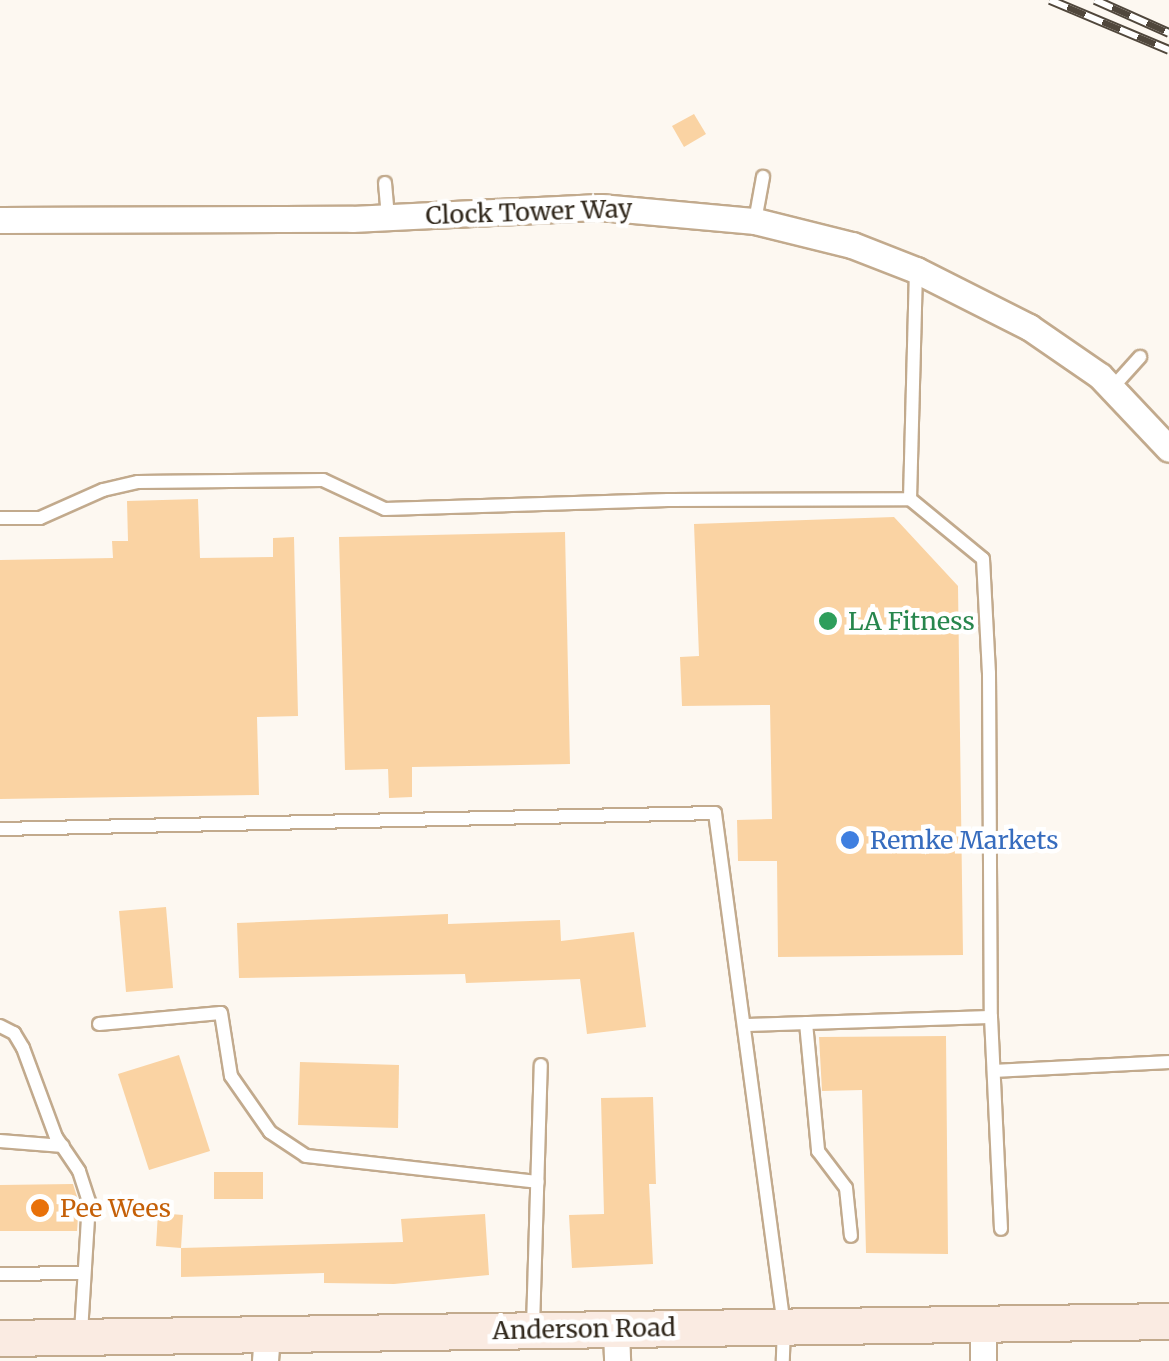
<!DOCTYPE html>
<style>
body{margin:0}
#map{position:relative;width:1169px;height:1361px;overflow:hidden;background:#fdf8f1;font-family:Merriweather,serif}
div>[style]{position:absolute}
.building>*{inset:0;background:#fad3a3}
.roads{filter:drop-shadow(2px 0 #c2aa8d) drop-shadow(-2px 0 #c2aa8d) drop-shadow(0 2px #c2aa8d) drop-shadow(0 -2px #c2aa8d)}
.lane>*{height:12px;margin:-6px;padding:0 6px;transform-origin:6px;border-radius:6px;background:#fff}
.street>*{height:25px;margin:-12.5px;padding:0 12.5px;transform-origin:12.5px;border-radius:12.5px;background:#fff}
.secondary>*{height:35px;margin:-17.5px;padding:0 17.5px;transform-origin:17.5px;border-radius:17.5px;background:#faebe2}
.rail>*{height:10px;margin-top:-5px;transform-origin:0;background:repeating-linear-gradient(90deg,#fff 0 19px,#50473c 0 38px);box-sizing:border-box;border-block:2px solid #50473c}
.dots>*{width:28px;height:28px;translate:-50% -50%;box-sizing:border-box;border:5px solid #fff;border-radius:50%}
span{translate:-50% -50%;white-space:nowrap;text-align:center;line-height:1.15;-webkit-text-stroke:9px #fff;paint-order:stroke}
.street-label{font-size:25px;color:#31281c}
.leisure-label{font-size:25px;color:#27864d}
.left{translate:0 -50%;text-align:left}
.shop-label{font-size:25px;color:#366cbe}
.food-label{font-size:25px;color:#c56008}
</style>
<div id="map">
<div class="building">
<i style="clip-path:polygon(694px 114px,706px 134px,684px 147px,672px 126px)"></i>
<i style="clip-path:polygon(198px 499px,200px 558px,273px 557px,273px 538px,294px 537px,298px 716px,257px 717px,259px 795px,0 799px,0 560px,113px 558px,112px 541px,128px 541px,127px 501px)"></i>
<i style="clip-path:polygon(894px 517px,958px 586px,963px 955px,778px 957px,777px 861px,738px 861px,737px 820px,772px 819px,770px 705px,682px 706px,680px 657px,699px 656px,694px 524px)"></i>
<i style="clip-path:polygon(565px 532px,570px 764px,412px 767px,412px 797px,389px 798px,388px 769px,345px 770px,339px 537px)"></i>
<i style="clip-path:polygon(166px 907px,173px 988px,126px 992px,119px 911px)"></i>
<i style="clip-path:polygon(448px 914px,448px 924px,560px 920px,561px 941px,634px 932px,646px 1027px,587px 1034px,580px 979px,466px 983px,465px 974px,239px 978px,237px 923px)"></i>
<i style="clip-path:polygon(946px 1036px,948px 1254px,866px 1253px,862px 1090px,822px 1091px,819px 1037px)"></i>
<i style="clip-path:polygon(179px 1055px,210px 1151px,149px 1170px,118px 1074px)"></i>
<i style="clip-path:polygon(300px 1062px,399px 1065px,398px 1128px,298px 1125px)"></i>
<i style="clip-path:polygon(653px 1097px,656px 1184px,649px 1184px,653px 1264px,572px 1268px,569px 1215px,604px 1214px,601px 1098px)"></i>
<i style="clip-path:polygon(214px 1172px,263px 1172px,263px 1199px,214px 1199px)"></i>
<i style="clip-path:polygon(73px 1184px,79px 1203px,77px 1231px,0 1231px,0 1185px)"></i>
<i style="clip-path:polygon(158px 1213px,183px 1215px,181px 1248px,156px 1246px)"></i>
<i style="clip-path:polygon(485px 1214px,489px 1275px,394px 1284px,324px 1283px,324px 1273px,181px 1277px,181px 1248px,403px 1242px,401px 1219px)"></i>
</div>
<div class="roads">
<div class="lane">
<i style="left:385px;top:183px;width:34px;rotate:85deg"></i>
<i style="left:755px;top:221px;width:45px;rotate:-79.7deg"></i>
<i style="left:1112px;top:388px;width:42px;rotate:-47.9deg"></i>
<i style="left:910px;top:499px;width:229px;rotate:-88.5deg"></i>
<i style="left:0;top:518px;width:40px"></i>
<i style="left:40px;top:518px;width:69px;rotate:-24deg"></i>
<i style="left:103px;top:490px;width:36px;rotate:-13deg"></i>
<i style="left:138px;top:482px;width:185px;rotate:-0.6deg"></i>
<i style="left:323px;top:480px;width:68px;rotate:25.1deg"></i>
<i style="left:385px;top:509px;width:283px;rotate:-1.8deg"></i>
<i style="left:668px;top:500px;width:242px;rotate:-0.2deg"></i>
<i style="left:910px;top:499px;width:94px;rotate:39.4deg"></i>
<i style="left:983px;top:559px;width:114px;rotate:87deg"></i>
<i style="left:989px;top:673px;width:344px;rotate:89.7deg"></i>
<i style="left:991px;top:1017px;width:212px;rotate:87.3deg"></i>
<i style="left:0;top:829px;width:715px;rotate:-1.28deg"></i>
<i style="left:715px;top:813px;width:518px;rotate:82.34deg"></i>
<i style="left:784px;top:1326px;width:35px;rotate:92deg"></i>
<i style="left:806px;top:1023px;width:129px;rotate:84.6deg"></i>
<i style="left:818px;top:1151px;width:46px;rotate:52.9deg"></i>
<i style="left:846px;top:1188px;width:48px;rotate:84.1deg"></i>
<i style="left:99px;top:1024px;width:122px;rotate:-5.2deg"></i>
<i style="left:221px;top:1013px;width:64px;rotate:81deg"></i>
<i style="left:231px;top:1076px;width:68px;rotate:55.1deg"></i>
<i style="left:270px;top:1132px;width:43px;rotate:33.7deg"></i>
<i style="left:306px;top:1156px;width:233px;rotate:6.4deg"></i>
<i style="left:746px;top:1025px;width:245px;rotate:-1.9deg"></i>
<i style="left:0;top:1026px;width:16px;rotate:27deg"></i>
<i style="left:14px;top:1033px;width:17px;rotate:59deg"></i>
<i style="left:23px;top:1048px;width:95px;rotate:69.7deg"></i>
<i style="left:56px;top:1137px;width:41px;rotate:55.9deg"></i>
<i style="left:79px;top:1171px;width:33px;rotate:72deg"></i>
<i style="left:89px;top:1202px;width:130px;rotate:93.5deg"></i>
<i style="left:994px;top:1071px;width:175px;rotate:-2.9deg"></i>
<i style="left:0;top:1141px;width:63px;rotate:4.5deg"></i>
<i style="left:0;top:1274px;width:84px;rotate:-0.7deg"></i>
<i style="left:533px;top:1327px;width:262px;rotate:-88.3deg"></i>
</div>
<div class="street">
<i style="left:0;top:220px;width:352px;rotate:-0.2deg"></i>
<i style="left:352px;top:219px;width:248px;rotate:-2.8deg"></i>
<i style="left:600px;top:207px;width:156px;rotate:5.2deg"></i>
<i style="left:755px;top:221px;width:100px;rotate:13.9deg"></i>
<i style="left:852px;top:245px;width:69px;rotate:21.3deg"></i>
<i style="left:916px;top:270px;width:127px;rotate:26.8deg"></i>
<i style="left:1029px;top:327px;width:86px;rotate:34.6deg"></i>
<i style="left:1100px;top:376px;width:100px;rotate:46.6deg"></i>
<i style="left:983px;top:1324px;width:37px;rotate:90deg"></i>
<i style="left:616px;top:1329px;width:32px;rotate:88deg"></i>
<i style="left:265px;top:1361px;width:29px;rotate:-86deg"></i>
</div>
<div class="secondary">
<i style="left:0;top:1338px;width:1169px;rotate:-0.83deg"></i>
</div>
</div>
<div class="rail">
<i style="left:1050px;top:0;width:129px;rotate:22.8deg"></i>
<i style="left:1095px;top:0;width:81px;rotate:24deg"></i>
</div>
<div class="dots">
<i style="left:828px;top:621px;background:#2e9e5b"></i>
<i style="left:850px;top:840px;background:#3f7fe0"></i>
<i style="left:40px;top:1208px;background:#e8710a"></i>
</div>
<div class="street-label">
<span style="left:529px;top:212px;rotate:-2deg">Clock Tower Way</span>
<span style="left:584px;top:1329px;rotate:-1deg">Anderson Road</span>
</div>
<div class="leisure-label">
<span class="left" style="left:848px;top:621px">LA Fitness</span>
</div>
<div class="shop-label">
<span class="left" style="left:870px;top:840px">Remke Markets</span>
</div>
<div class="food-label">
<span class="left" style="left:60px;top:1208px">Pee Wees</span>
</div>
</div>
